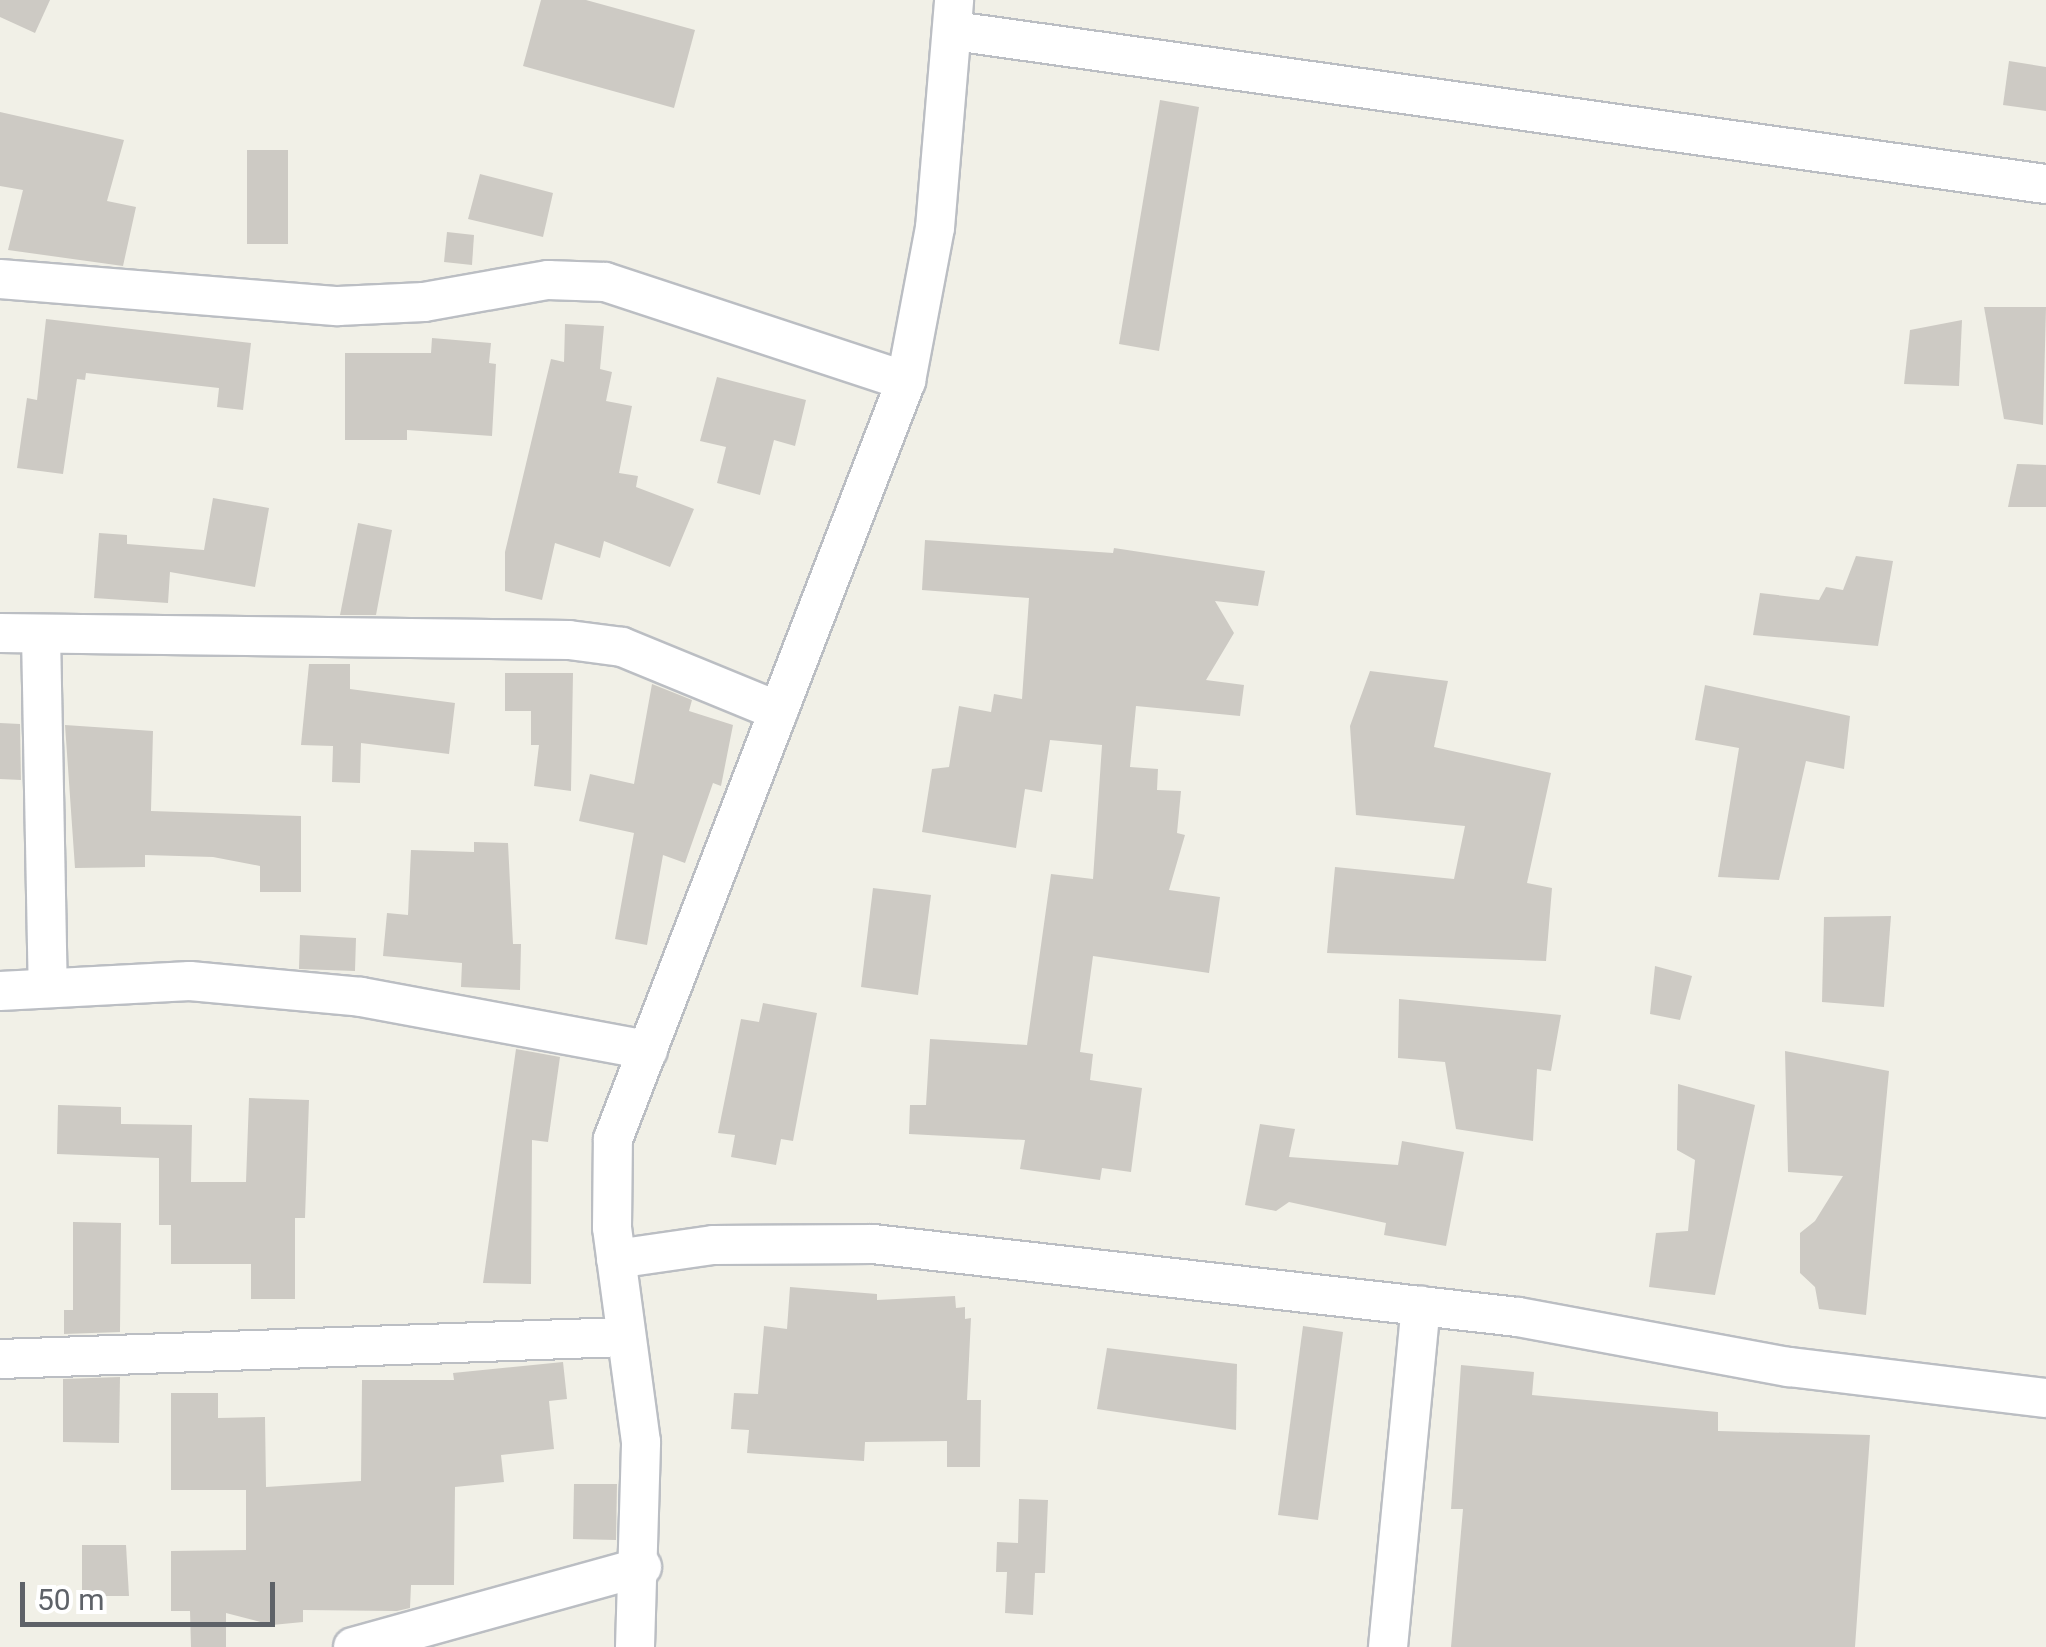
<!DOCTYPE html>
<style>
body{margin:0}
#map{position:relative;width:2046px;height:1647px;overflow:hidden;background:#f1f0e7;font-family:Roboto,sans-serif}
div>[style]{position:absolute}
.building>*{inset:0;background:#cdcac4}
.roads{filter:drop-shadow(2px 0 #bbbec3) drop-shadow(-2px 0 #bbbec3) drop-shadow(0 2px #bbbec3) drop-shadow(0 -2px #bbbec3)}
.street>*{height:38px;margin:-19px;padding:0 19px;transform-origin:19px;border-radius:19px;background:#fff}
span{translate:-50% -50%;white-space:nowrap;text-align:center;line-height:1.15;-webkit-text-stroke:9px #fff;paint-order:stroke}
.scale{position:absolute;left:20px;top:1582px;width:255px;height:45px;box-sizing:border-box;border:5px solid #5e6268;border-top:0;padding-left:12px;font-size:30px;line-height:35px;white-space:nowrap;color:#5e6268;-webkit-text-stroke:8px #fff;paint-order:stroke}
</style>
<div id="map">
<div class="building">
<i style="clip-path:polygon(0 0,50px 0,35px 33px,0 17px)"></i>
<i style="clip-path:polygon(541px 0,586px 0,695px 30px,674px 108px,523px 66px)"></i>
<i style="clip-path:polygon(2009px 61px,2046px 67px,2046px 111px,2003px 105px)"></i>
<i style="clip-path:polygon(1160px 100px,1199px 107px,1159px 351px,1119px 344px)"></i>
<i style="clip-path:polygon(0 112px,124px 140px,107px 201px,136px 207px,123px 266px,8px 250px,23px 190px,0 186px)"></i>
<i style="clip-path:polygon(247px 150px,288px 150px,288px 244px,247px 244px)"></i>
<i style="clip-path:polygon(480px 174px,553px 193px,543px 237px,468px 219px)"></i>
<i style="clip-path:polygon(447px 232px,474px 235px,472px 265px,444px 262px)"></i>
<i style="clip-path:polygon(1984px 307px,2046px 307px,2043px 425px,2004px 419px)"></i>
<i style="clip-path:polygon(46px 319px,251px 343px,243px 410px,217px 407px,219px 388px,86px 373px,85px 380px,77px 379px,63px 474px,17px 468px,27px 398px,37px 400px)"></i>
<i style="clip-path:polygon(1962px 320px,1959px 386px,1904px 384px,1910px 330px)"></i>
<i style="clip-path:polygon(565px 324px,604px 326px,600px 369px,612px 372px,606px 401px,632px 406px,619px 473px,638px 476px,636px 487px,694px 509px,670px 567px,604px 541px,600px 558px,555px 543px,542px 600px,505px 591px,505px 552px,551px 359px,564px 362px)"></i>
<i style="clip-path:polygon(432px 338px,491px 343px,489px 363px,496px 364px,492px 436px,407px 430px,407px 440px,345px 440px,345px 353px,431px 353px)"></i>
<i style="clip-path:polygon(717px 377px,806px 400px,795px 446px,774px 440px,760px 495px,717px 483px,726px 447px,700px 441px)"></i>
<i style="clip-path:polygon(2017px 464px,2046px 465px,2046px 507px,2008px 507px)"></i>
<i style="clip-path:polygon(213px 498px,269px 508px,255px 587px,170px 572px,168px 603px,94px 598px,99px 533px,127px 535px,127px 544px,204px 550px)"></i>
<i style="clip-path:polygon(358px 523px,392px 530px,376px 615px,340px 615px)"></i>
<i style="clip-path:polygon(925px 540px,1113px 553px,1114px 548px,1265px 571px,1258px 606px,1215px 601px,1234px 633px,1206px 680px,1244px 685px,1240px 716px,1136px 706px,1130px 767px,1158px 769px,1157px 790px,1181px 791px,1177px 833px,1185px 835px,1169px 890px,1220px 897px,1209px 973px,1093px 956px,1080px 1052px,1093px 1054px,1090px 1080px,1142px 1088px,1131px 1172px,1102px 1168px,1100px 1180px,1020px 1169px,1025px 1140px,909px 1134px,910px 1105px,926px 1105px,930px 1039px,1027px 1045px,1051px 874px,1093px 879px,1102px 745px,1050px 740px,1042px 792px,1025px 789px,1016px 848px,922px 832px,932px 769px,949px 767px,959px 706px,991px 712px,994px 694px,1022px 699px,1029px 598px,922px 590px)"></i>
<i style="clip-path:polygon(1856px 556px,1893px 561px,1878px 646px,1753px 635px,1760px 593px,1819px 600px,1826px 587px,1843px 590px)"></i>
<i style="clip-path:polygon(309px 664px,350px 664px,350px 689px,455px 703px,449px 754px,361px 743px,360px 783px,332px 782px,333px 746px,301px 745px)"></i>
<i style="clip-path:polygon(1370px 671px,1448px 681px,1434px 747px,1551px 773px,1527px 883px,1552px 888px,1546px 961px,1327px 953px,1335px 867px,1454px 879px,1465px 826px,1356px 815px,1350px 726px)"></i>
<i style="clip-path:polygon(505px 673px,573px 673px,571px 791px,534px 786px,539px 745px,531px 745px,531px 711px,505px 711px)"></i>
<i style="clip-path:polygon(652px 684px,692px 700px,689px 711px,733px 725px,721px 786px,713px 783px,685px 863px,663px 855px,647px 945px,615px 939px,634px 833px,579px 821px,590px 774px,634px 784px)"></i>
<i style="clip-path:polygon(1705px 685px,1850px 716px,1844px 769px,1806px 761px,1779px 880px,1718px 877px,1739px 748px,1695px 740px)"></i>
<i style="clip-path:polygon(0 723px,20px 724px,21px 780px,0 779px)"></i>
<i style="clip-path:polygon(65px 725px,153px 731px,151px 811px,301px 816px,301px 892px,260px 892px,260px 866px,213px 857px,145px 855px,145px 867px,75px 868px)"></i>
<i style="clip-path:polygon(474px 842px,508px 843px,513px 944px,521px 944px,520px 990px,461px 987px,462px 963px,383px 956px,387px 913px,408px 915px,411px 850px,474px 852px)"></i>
<i style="clip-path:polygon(873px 888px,931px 895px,918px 995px,861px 987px)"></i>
<i style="clip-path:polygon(1891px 916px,1884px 1007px,1822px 1002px,1824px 917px)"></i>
<i style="clip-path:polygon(300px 935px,356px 938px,355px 971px,299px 969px)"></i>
<i style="clip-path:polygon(1655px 966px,1692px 976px,1680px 1020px,1650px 1014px)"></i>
<i style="clip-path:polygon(1399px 999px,1561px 1015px,1551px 1071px,1537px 1069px,1533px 1141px,1456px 1129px,1445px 1062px,1398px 1058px)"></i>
<i style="clip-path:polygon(763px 1003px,817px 1013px,793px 1141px,781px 1139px,776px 1165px,731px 1157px,735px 1135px,718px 1133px,741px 1019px,759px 1022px)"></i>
<i style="clip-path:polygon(516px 1049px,560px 1057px,548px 1142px,532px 1140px,531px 1284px,483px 1283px)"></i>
<i style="clip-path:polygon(1785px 1051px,1889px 1071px,1866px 1315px,1819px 1309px,1815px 1287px,1800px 1273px,1800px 1233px,1815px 1221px,1843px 1176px,1788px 1172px)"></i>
<i style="clip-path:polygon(1678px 1084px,1755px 1105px,1715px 1295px,1649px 1287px,1656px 1233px,1688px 1231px,1695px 1160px,1677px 1150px)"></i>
<i style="clip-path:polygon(249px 1098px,309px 1100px,305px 1218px,295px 1218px,295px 1299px,251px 1299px,251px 1264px,171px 1264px,171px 1225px,159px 1225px,159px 1158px,57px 1154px,58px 1105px,121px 1107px,121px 1124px,192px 1125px,191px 1182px,246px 1182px)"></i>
<i style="clip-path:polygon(1260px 1124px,1295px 1129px,1289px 1157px,1398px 1165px,1402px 1141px,1464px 1152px,1446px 1246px,1384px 1235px,1386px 1223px,1289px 1202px,1276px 1211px,1245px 1205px)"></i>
<i style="clip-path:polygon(73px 1222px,121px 1223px,120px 1332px,64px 1334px,64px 1310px,73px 1310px)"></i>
<i style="clip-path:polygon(790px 1287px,877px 1294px,877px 1300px,955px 1296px,956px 1308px,965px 1307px,965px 1319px,971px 1318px,967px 1400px,981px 1400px,980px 1467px,947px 1467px,947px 1441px,865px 1442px,864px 1461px,747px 1453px,749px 1430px,731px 1429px,734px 1393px,758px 1394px,764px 1326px,787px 1329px)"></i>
<i style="clip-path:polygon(1303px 1326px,1343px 1332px,1318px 1520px,1278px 1515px)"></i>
<i style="clip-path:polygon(1107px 1348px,1237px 1364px,1236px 1430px,1097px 1409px)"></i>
<i style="clip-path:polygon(563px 1362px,567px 1399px,549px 1401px,554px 1449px,501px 1455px,504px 1482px,455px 1487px,454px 1585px,411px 1585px,410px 1608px,397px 1611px,303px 1610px,303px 1622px,272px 1625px,226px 1613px,226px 1647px,191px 1647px,190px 1611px,171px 1611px,171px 1551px,246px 1550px,246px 1490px,171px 1490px,171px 1393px,218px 1393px,218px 1418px,265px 1417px,266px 1487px,361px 1481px,362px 1380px,454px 1380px,453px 1373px)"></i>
<i style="clip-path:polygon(1461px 1365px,1534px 1372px,1532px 1395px,1718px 1412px,1718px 1431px,1870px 1435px,1855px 1647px,1451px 1647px,1463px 1509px,1451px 1509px)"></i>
<i style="clip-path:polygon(120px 1377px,119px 1443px,63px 1442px,63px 1379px)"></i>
<i style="clip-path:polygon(574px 1484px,617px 1484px,616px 1540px,573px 1539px)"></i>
<i style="clip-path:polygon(1019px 1499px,1048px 1500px,1045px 1573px,1035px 1573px,1033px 1615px,1005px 1613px,1007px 1572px,996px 1572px,997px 1542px,1018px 1543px)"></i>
<i style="clip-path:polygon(82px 1545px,126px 1545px,129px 1596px,82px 1596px)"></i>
</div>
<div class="roads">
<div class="street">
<i style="left:954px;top:31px;width:1103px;rotate:7.98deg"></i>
<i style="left:0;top:279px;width:339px;rotate:4.6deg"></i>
<i style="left:338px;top:306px;width:86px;rotate:-2.7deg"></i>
<i style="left:424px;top:302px;width:126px;rotate:-10.1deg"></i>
<i style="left:548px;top:280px;width:57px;rotate:2deg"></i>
<i style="left:605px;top:282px;width:317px;rotate:18.2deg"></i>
<i style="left:0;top:633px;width:569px;rotate:0.7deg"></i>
<i style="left:569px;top:640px;width:53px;rotate:7.5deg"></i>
<i style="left:622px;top:647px;width:169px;rotate:22.3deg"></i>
<i style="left:41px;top:634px;width:353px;rotate:88.9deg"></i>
<i style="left:0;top:991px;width:190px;rotate:-3deg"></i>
<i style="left:190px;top:981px;width:172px;rotate:5.3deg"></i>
<i style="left:361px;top:997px;width:292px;rotate:10.5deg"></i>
<i style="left:616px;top:1259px;width:98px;rotate:-8.2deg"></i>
<i style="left:713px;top:1245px;width:160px;rotate:-0.4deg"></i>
<i style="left:873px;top:1244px;width:649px;rotate:6.46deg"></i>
<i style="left:1518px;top:1317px;width:276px;rotate:10.5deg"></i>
<i style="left:1789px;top:1367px;width:259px;rotate:6.9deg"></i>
<i style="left:0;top:1359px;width:623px;rotate:-2.02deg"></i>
<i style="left:353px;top:1647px;width:300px;rotate:-15.5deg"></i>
<i style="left:635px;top:1647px;width:205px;rotate:-88.3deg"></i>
<i style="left:641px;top:1442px;width:216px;rotate:-97.7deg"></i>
<i style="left:612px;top:1228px;width:89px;rotate:-89.4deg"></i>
<i style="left:613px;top:1139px;width:813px;rotate:-68.87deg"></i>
<i style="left:906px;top:381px;width:156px;rotate:-79.3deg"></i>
<i style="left:935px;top:228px;width:229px;rotate:-85.2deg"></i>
<i style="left:1388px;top:1647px;width:343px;rotate:-84.5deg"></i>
</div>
</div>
<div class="scale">50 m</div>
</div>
